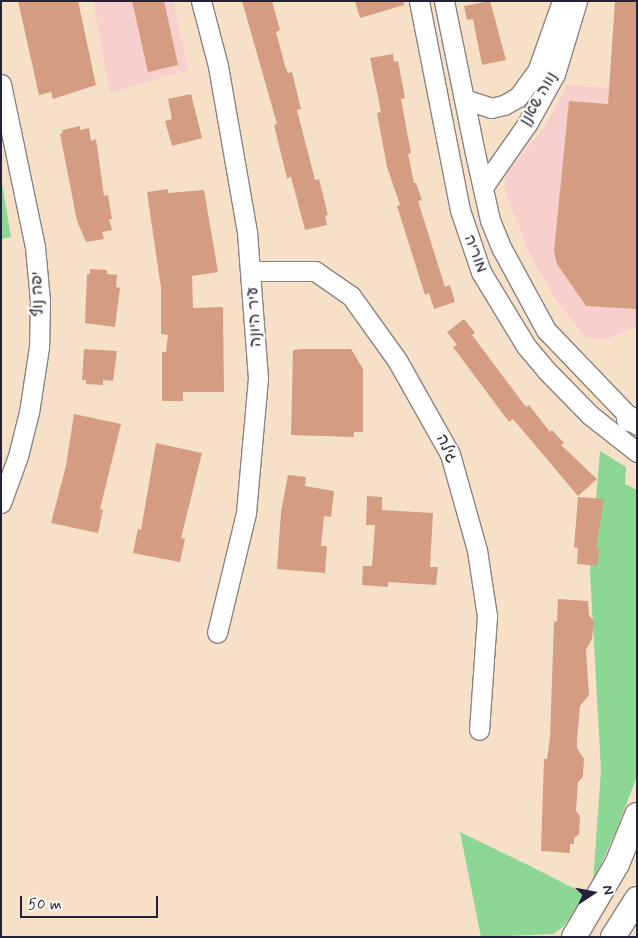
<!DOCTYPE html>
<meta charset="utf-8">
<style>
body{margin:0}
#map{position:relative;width:638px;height:938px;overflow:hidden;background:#f6e1c8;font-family:Mynerve,"Playpen Sans Hebrew",sans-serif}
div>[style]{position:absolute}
.built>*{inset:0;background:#f7d0ce}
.green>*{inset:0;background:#8cd794}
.building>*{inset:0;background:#d49d81}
.roads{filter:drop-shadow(1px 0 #8c8282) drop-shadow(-1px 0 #8c8282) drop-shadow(0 1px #8c8282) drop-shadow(0 -1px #8c8282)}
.minor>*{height:19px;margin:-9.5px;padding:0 9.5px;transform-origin:9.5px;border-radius:9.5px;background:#fff}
.major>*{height:24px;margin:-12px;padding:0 12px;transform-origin:12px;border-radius:12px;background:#fff}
span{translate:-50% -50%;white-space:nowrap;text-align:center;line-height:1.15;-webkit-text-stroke:4.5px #fdfcf7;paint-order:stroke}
.street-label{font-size:16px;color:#22223b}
.frame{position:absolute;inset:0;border:2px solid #22223b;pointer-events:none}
.north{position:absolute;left:568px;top:868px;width:50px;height:50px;-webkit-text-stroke:4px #fdfcf7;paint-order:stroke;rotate:79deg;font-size:14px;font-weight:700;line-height:20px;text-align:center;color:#22223b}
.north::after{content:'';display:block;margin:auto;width:18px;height:22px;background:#22223b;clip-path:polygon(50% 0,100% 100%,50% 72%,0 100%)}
.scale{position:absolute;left:20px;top:896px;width:138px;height:22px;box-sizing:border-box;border:2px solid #22223b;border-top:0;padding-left:6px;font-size:15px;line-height:18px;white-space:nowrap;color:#22223b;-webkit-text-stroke:4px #fdfcf7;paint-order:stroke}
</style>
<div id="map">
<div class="built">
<i style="clip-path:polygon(93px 1px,173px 1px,188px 70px,110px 93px)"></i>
<i style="clip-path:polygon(567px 85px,637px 90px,637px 326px,608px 339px,586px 338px,554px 297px,529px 252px,505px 191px,506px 174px,544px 128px)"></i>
</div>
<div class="green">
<i style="clip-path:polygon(1px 177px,11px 237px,1px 239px)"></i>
<i style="clip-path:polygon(600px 451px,626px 467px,625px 484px,637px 490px,637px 776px,616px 831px,593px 882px,601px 770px,590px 572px)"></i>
<i style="clip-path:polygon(460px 832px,530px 866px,587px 895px,563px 927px,553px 934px,481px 937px)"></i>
</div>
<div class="building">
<i style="clip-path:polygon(18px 1px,78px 1px,96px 85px,53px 99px,51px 92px,39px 95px)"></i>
<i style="clip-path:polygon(132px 1px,164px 1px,178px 65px,148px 72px)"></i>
<i style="clip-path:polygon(242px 1px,272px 1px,280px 30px,276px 32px,285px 66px,288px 73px,292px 72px,301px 109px,297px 110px,299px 118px,315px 180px,319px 179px,328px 215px,325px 216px,327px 225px,305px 230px,291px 177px,287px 178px,274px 125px,277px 124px)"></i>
<i style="clip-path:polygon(355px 1px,404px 1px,404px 5px,360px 18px)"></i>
<i style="clip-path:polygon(490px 1px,506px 60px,482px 65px,473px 19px,467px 20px,464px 6px)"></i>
<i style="clip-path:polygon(615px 1px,637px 1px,637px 309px,586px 306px,557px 264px,554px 251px,569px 101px,608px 104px)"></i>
<i style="clip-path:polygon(393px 54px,394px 62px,398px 61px,405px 98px,401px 99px,411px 153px,408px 154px,414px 183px,416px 183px,422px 200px,418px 201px,445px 287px,450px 285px,455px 302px,434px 309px,429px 293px,425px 295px,397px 206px,400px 205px,387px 167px,377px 113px,381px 112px,370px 58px)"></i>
<i style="clip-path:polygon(191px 94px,202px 138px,172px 146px,165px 121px,172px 119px,168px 99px)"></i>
<i style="clip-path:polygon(80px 126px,80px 130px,89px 128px,91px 141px,96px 139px,104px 196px,108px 195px,112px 219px,109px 219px,112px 230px,102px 232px,104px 239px,86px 242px,77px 221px,60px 134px,63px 133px,62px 130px)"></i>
<i style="clip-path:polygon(168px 189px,168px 193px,204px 190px,218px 272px,192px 276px,193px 308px,223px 307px,224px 392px,183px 392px,183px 401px,162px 401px,162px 352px,166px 352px,168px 335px,161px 334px,161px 288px,147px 192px)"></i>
<i style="clip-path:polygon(90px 269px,107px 270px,107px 274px,117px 275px,116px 287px,120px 288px,115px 327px,85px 323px,87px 274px,90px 274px)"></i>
<i style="clip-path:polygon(464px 319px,475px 333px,472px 335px,526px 407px,529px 405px,550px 432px,552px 430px,564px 443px,561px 445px,597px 479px,578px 496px,513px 419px,509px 422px,453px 347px,457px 345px,447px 332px)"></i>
<i style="clip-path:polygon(84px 349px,117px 351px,113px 381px,103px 380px,103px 385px,86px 384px,86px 380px,82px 380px)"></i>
<i style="clip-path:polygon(304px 349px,351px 349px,363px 369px,363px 432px,354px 432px,354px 437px,291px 435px,293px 350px)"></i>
<i style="clip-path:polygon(74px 414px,121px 424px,100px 509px,103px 510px,98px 533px,51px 523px,66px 466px)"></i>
<i style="clip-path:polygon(156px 443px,202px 453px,181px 538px,185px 539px,180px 562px,133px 553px,138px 529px,141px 530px)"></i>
<i style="clip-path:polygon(288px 475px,306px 477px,305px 486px,334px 491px,331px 517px,324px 516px,321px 546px,327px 546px,325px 573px,277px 569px,281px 512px)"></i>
<i style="clip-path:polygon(367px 496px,382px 497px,382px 510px,433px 513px,430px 567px,438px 567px,436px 585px,388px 582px,388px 587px,362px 585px,363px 566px,372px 566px,375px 525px,366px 525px)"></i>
<i style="clip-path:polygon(578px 497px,604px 499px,596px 548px,599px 548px,598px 566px,577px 564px,578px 548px,574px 547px)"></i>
<i style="clip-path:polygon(558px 599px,588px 601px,589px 615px,594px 621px,592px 639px,586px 650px,589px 695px,580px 706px,577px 739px,577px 748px,584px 759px,583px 777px,578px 782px,576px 811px,580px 816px,579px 834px,574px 838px,574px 844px,570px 844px,570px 853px,541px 851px,544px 759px,547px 759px,550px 738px,554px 621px,557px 622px)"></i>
</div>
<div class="roads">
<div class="minor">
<i style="left:201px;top:1px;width:67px;rotate:75.3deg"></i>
<i style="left:218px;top:66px;width:169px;rotate:80.1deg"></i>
<i style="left:247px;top:232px;width:146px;rotate:85.7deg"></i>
<i style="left:258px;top:378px;width:136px;rotate:95.1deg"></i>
<i style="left:246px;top:513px;width:123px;rotate:103.6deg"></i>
<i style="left:419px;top:1px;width:213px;rotate:78.9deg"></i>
<i style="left:460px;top:210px;width:65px;rotate:71.3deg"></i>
<i style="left:481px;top:272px;width:87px;rotate:58.7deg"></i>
<i style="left:526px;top:346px;width:31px;rotate:50deg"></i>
<i style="left:546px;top:370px;width:63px;rotate:45.6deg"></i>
<i style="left:590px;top:415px;width:60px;rotate:38.2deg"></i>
<i style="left:444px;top:1px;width:155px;rotate:78.5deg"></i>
<i style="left:475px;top:153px;width:69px;rotate:77.4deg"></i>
<i style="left:490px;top:220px;width:31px;rotate:68deg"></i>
<i style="left:502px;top:249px;width:92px;rotate:61.5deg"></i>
<i style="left:546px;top:330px;width:132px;rotate:46.2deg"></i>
<i style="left:1px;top:84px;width:167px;rotate:78.2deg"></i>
<i style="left:35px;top:247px;width:54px;rotate:84.7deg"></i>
<i style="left:40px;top:301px;width:46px;rotate:91.2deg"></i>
<i style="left:39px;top:347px;width:66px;rotate:98.7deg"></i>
<i style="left:29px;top:412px;width:45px;rotate:104deg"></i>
<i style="left:18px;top:456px;width:50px;rotate:109.9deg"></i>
<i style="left:464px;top:99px;width:28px;rotate:18deg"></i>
<i style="left:491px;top:108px;width:13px;rotate:-13deg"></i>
<i style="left:504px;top:105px;width:16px;rotate:-30deg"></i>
<i style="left:518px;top:97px;width:34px;rotate:-54deg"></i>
<i style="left:538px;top:69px;width:72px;rotate:-70.6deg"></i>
<i style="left:483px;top:187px;width:77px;rotate:-55.1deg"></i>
<i style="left:527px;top:124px;width:57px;rotate:-60.8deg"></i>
<i style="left:555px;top:74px;width:76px;rotate:-73.2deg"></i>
<i style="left:252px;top:271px;width:63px"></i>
<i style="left:315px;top:271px;width:44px;rotate:34.8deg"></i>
<i style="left:351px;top:296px;width:79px;rotate:54.3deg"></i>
<i style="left:397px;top:360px;width:108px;rotate:60.6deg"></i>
<i style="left:450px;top:454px;width:100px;rotate:74.3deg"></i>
<i style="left:477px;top:550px;width:67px;rotate:81.4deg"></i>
<i style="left:487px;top:616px;width:114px;rotate:94deg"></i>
</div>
<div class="major">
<i style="left:629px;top:419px;width:8px;rotate:14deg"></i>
<i style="left:574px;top:937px;width:85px;rotate:-59.5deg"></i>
<i style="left:617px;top:864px;width:53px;rotate:-67.8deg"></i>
<i style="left:613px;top:937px;width:45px;rotate:-57.7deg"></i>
</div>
</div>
<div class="street-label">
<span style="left:539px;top:99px;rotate:-60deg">נווה שאנן</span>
<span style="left:475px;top:254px;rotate:69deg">מוריה</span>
<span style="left:38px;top:294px;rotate:-92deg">יפה נוף</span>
<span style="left:255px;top:317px;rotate:-93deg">עיר היונה</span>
<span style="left:446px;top:449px;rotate:66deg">גילה</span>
</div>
<div class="frame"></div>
<div class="north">N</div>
<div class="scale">50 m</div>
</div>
